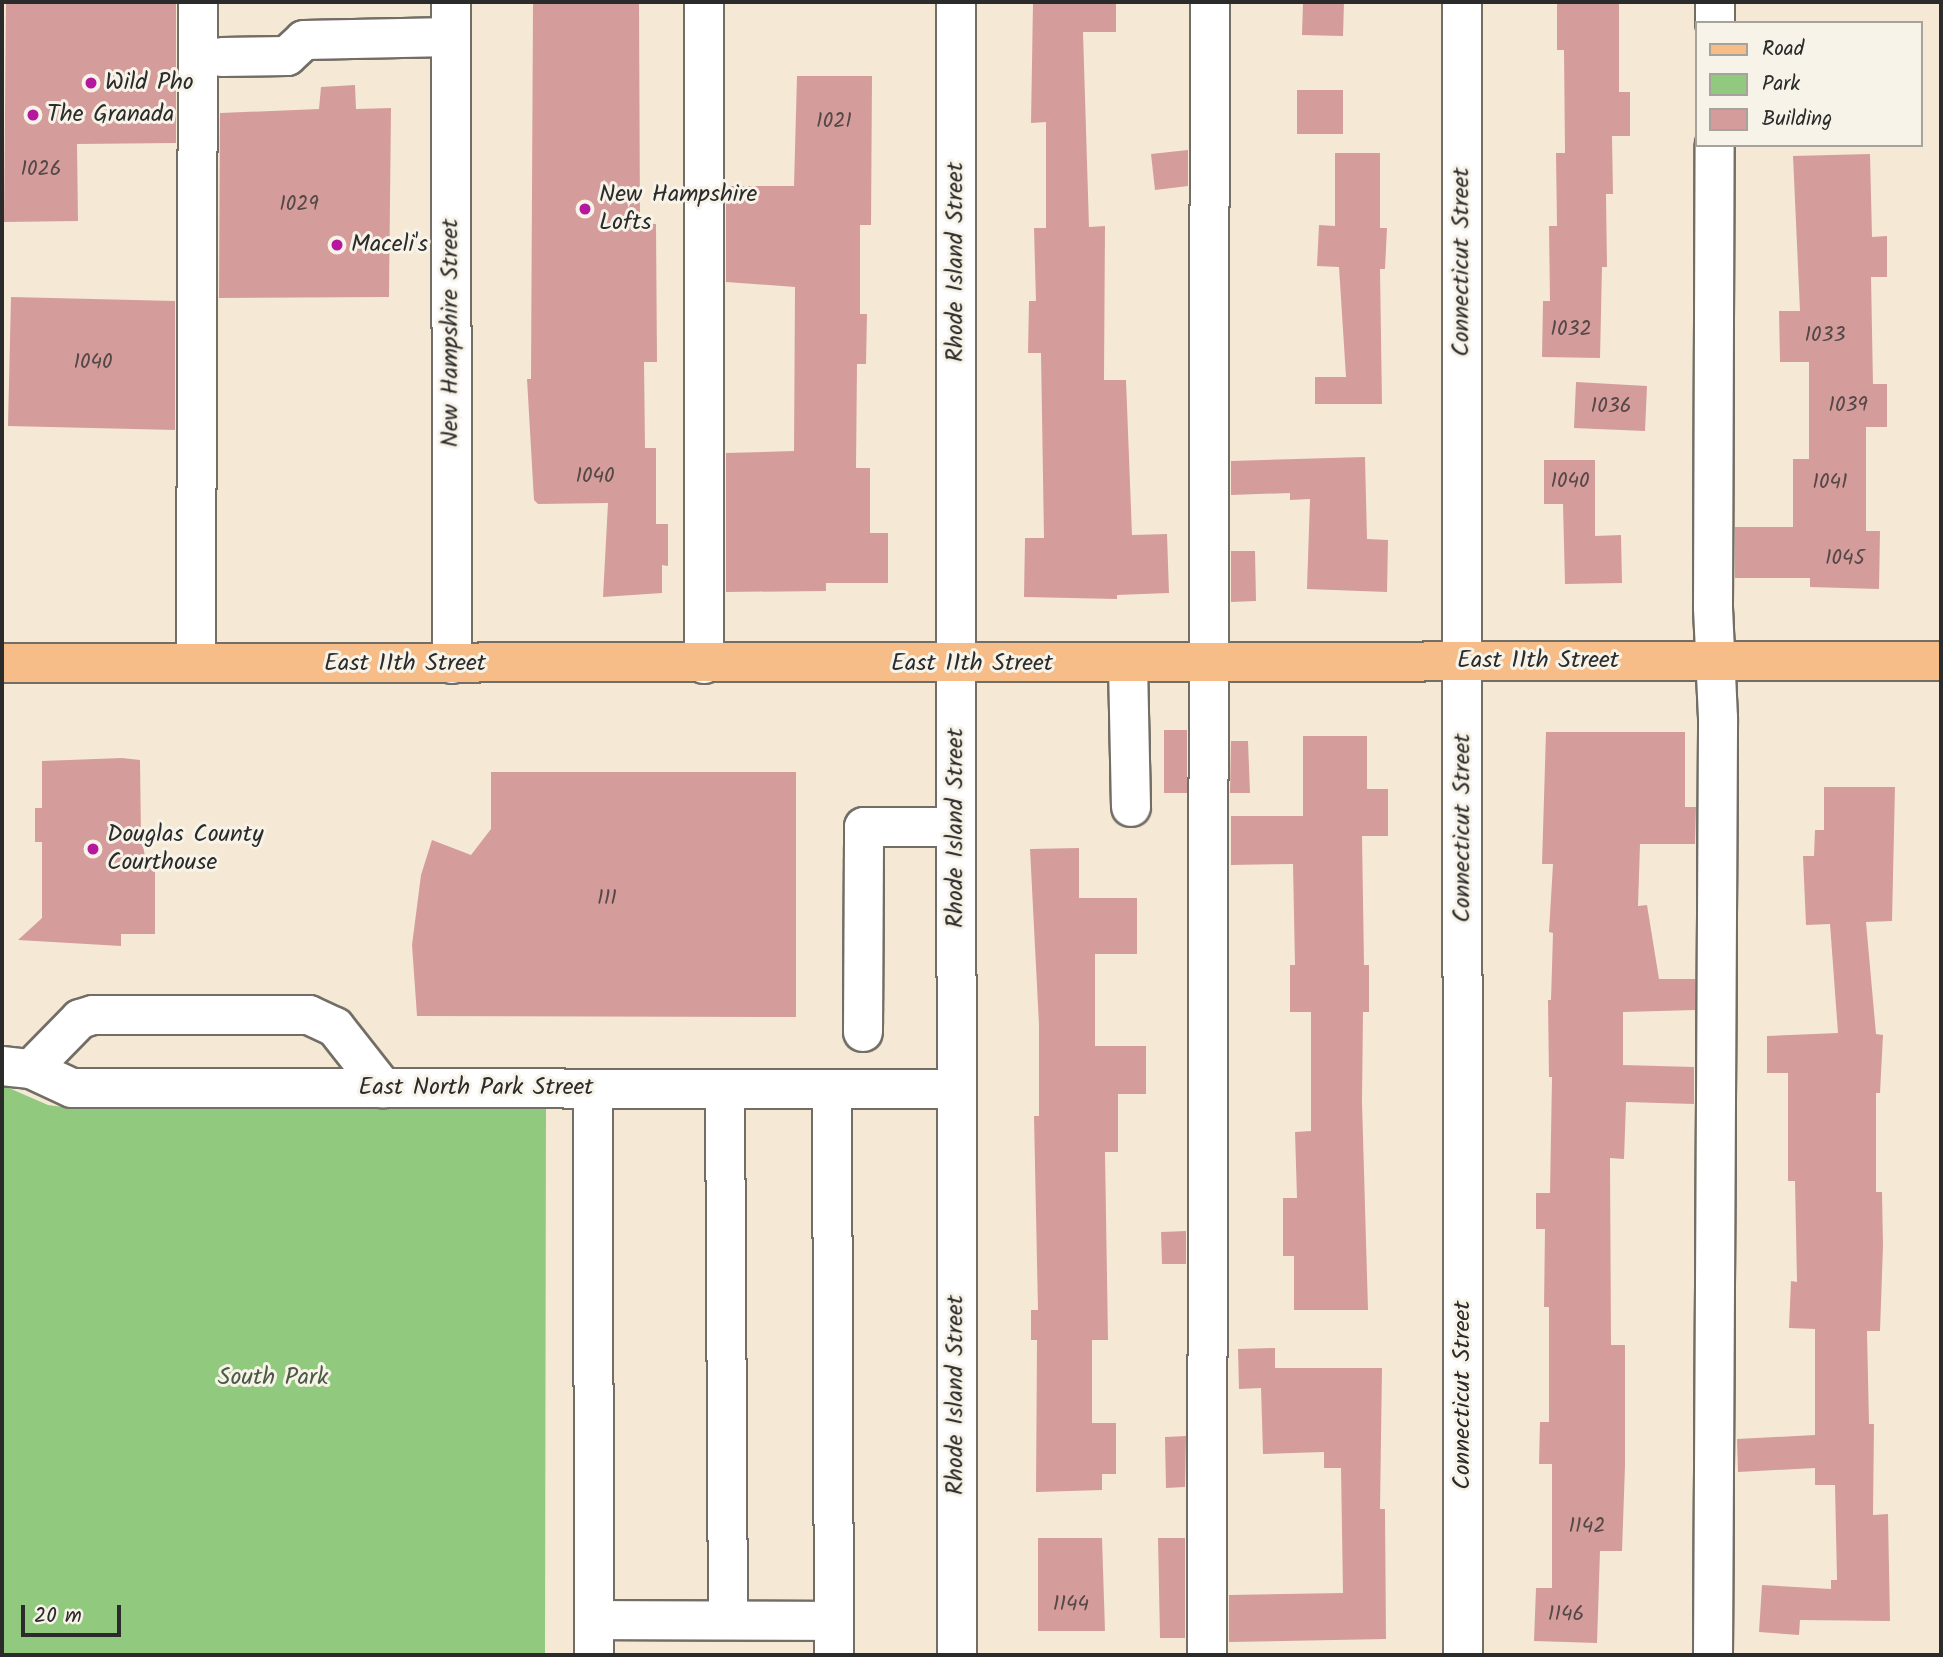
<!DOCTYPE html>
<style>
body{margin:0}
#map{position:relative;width:1943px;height:1657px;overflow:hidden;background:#f5e9d5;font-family:Kalam,sans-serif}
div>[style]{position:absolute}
.green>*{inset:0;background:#91ca7e}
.building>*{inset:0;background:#d49d9b}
.roads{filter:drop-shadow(2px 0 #726e66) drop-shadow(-2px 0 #726e66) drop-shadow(0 2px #726e66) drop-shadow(0 -2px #726e66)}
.minor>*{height:38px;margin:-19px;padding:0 19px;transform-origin:19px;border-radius:19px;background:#fff}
.major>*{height:38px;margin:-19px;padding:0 19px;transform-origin:19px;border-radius:19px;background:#f7bd88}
.dots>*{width:19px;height:19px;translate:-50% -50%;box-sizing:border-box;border:4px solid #f7f3e8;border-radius:50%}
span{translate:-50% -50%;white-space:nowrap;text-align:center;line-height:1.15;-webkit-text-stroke:6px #f7f3e8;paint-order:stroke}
.number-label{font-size:21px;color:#554847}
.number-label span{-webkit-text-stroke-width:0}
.poi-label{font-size:24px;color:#2b2b2b}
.left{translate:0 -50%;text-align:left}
.street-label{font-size:24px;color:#2b2b2b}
.park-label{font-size:24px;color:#4a5b44}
.frame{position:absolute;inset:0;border:4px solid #2b2b2b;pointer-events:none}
.legend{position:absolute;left:1695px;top:21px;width:228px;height:126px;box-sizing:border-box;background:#f7f3e8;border:2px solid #a5a39c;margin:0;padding:9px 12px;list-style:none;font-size:21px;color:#2b2b2b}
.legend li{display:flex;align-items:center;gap:14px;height:35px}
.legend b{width:35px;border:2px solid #a5a39c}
.scale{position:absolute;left:21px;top:1605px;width:100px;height:32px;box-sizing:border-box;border:4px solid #2b2b2b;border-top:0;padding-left:9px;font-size:21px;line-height:24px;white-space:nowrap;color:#2b2b2b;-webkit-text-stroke:5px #f7f3e8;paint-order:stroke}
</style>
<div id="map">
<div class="green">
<i style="clip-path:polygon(2px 1085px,48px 1105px,63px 1107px,546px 1107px,545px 1655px,2px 1655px)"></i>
</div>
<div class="building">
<i style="clip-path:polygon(6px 2px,176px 2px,176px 143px,77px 144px,78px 221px,4px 222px)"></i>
<i style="clip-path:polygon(533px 2px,639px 2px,640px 224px,656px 224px,657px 362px,644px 362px,645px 448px,656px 448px,656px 524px,668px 524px,668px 566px,662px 565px,662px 593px,603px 597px,608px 503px,538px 504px,534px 500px,527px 379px,531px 379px)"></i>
<i style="clip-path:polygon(1033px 2px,1116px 2px,1116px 32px,1083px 32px,1089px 227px,1105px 226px,1104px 380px,1126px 380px,1132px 535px,1167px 534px,1169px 593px,1117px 595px,1117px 599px,1024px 597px,1025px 538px,1044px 538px,1041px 353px,1028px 353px,1029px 301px,1036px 301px,1034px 228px,1046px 228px,1046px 122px,1031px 123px)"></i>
<i style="clip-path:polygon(1303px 2px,1344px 2px,1343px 36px,1302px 35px)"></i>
<i style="clip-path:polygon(1557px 2px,1619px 2px,1619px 92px,1630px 92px,1630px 136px,1612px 136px,1613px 194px,1606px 194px,1607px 267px,1602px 267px,1600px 358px,1542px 357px,1543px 301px,1550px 301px,1549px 226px,1557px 226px,1556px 153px,1565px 153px,1564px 50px,1557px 50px)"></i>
<i style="clip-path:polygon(797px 76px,872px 76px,871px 225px,860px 225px,860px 314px,867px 314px,866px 364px,857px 364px,856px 468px,870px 468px,870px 533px,888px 533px,888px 583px,826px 583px,826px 591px,726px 592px,726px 453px,794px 451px,795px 287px,726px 282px,726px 186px,794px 186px)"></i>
<i style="clip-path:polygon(355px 85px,356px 109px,391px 108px,389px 297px,219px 298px,220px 113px,319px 109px,321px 87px)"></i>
<i style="clip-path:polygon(1297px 90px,1343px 90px,1343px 134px,1297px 134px)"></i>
<i style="clip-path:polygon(1188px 150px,1188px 186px,1155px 190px,1151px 154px)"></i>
<i style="clip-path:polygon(1335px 153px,1380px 153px,1380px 228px,1387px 228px,1385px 269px,1380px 269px,1382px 404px,1315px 404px,1315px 377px,1346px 377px,1339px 267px,1317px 266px,1319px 225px,1335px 226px)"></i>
<i style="clip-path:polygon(1870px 154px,1872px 237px,1887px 236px,1887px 277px,1871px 277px,1873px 384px,1887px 384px,1887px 427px,1866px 427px,1866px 531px,1880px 531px,1879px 589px,1810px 587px,1810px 578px,1735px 578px,1735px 527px,1793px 527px,1793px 459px,1809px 459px,1809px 362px,1780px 362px,1779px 311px,1800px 311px,1793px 156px)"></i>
<i style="clip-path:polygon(11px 297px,175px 301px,175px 430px,8px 426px)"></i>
<i style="clip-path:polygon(1576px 382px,1647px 386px,1645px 431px,1574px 428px)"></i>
<i style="clip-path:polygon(1365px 457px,1367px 539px,1388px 540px,1387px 592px,1307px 589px,1310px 499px,1290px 500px,1290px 493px,1231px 495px,1231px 461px)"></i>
<i style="clip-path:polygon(1544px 460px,1595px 460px,1595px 536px,1621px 535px,1622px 583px,1565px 584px,1563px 504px,1544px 504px)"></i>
<i style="clip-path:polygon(1231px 551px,1255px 551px,1256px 601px,1231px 602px)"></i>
<i style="clip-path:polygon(1164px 730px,1187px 730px,1187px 793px,1164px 793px)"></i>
<i style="clip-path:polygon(1546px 732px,1685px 732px,1685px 807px,1696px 807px,1695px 844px,1640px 844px,1638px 906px,1647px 905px,1659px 979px,1695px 979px,1695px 1010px,1623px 1012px,1623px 1065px,1694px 1067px,1694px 1104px,1626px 1102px,1624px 1159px,1610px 1158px,1611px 1345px,1625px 1345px,1625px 1466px,1622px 1551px,1600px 1551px,1597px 1643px,1534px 1641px,1536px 1588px,1552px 1588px,1552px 1464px,1539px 1464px,1540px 1422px,1549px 1422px,1549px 1307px,1544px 1307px,1545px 1229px,1536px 1229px,1536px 1193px,1550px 1193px,1552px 1077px,1549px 1077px,1548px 1000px,1551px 1000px,1553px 933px,1549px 932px,1553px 864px,1542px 864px)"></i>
<i style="clip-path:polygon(1303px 736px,1367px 736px,1367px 789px,1388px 789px,1388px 836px,1362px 836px,1364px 965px,1369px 965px,1369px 1012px,1363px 1012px,1362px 1102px,1368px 1310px,1294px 1310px,1294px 1256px,1283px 1256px,1283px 1198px,1297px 1198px,1295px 1132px,1311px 1131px,1311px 1012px,1290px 1012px,1290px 965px,1295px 965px,1293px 864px,1231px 865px,1231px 816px,1303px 816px)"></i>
<i style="clip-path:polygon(1231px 741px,1248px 741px,1250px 793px,1230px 793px)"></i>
<i style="clip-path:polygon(122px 758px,140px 760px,141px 836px,145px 856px,155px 856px,155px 934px,121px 934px,121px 946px,18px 940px,42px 918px,42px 842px,35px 842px,35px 808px,42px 808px,42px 761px)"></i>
<i style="clip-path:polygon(491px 772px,796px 772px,796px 1017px,417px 1016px,412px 945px,421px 875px,432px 840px,471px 855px,491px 829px)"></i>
<i style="clip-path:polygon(1824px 787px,1895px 787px,1892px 921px,1866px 922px,1876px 1034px,1883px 1035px,1880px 1093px,1876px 1093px,1876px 1192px,1882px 1192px,1883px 1246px,1880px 1331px,1867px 1331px,1869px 1424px,1874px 1424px,1873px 1515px,1888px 1514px,1890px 1621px,1800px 1620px,1799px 1635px,1759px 1632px,1762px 1585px,1831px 1589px,1831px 1580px,1837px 1580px,1835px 1485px,1815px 1485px,1815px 1468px,1738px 1472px,1737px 1439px,1815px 1435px,1815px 1329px,1789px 1328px,1791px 1281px,1797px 1282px,1795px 1181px,1788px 1181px,1788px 1073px,1767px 1073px,1767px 1036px,1838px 1033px,1830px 924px,1806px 925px,1803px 856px,1814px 856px,1815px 830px,1824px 830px)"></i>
<i style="clip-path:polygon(1079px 848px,1079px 898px,1137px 898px,1137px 954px,1095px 954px,1095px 1046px,1146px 1046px,1146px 1094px,1118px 1094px,1118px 1152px,1105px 1152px,1108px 1340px,1092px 1340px,1092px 1423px,1116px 1423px,1116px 1474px,1102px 1474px,1102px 1490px,1036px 1492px,1037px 1340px,1031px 1340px,1031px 1310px,1038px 1310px,1034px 1116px,1039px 1116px,1039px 1025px,1030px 849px)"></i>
<i style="clip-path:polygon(1186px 1231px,1186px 1264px,1162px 1264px,1161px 1232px)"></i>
<i style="clip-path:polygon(1275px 1348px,1275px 1368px,1382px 1368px,1380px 1509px,1385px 1509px,1386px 1639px,1229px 1642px,1229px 1595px,1343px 1593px,1341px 1468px,1324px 1468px,1324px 1452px,1263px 1454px,1261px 1388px,1239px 1389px,1238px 1349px)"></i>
<i style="clip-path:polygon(1186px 1436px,1185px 1487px,1166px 1488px,1165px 1437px)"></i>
<i style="clip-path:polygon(1038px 1538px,1102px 1538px,1105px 1631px,1038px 1631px)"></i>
<i style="clip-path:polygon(1158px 1538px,1185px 1538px,1185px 1638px,1160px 1638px)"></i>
</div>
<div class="roads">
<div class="minor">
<i style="left:451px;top:2px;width:662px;rotate:89.91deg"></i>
<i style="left:956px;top:2px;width:1653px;rotate:89.97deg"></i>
<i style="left:1462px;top:2px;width:1653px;rotate:89.97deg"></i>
<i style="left:1715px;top:23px;width:21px;rotate:-90deg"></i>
<i style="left:222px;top:57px;width:65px;rotate:-0.9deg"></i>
<i style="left:287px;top:56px;width:23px;rotate:-43deg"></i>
<i style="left:304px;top:40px;width:147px;rotate:-1.2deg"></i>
<i style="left:196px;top:663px;width:661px;rotate:-89.83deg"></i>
<i style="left:704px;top:664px;width:662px;rotate:-90deg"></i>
<i style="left:1128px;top:664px;width:143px;rotate:88.8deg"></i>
<i style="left:863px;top:1032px;width:205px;rotate:-89.7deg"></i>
<i style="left:864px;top:827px;width:92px"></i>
<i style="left:2px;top:1066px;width:29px;rotate:6deg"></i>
<i style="left:31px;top:1069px;width:45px;rotate:24.9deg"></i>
<i style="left:72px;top:1088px;width:884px;rotate:0.06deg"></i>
<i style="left:31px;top:1069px;width:70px;rotate:-45.6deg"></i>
<i style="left:80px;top:1019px;width:14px;rotate:-17deg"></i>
<i style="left:93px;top:1015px;width:216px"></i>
<i style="left:309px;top:1015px;width:29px;rotate:25deg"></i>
<i style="left:335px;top:1027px;width:78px;rotate:51.8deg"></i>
<i style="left:593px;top:1089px;width:566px;rotate:89.9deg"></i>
<i style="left:725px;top:1089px;width:531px;rotate:89.68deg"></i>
<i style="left:832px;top:1089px;width:566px;rotate:89.8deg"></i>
<i style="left:594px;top:1620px;width:240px;rotate:0.2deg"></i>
<i style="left:1207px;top:1655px;width:1653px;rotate:-89.9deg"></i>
<i style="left:1713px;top:1655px;width:937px;rotate:-89.69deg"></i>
<i style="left:1718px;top:718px;width:111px;rotate:-92.6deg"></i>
<i style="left:1713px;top:607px;width:462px;rotate:-89.8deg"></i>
</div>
<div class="major">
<i style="left:2px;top:663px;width:1939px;rotate:-0.06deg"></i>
</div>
</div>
<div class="dots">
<i style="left:91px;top:83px;background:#b5179e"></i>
<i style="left:33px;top:115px;background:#b5179e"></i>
<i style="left:585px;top:209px;background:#b5179e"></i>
<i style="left:337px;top:245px;background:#b5179e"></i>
<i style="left:93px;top:849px;background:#b5179e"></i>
</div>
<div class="number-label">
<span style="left:834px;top:122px">1021</span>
<span style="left:41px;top:170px">1026</span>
<span style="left:299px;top:205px">1029</span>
<span style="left:1571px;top:330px">1032</span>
<span style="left:1825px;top:336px">1033</span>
<span style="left:93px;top:363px">1040</span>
<span style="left:1848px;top:406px">1039</span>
<span style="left:1611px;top:407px">1036</span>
<span style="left:595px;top:477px">1040</span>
<span style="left:1570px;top:482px">1040</span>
<span style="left:1830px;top:483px">1041</span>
<span style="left:1845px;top:559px">1045</span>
<span style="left:607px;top:899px">111</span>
<span style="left:1587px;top:1527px">1142</span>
<span style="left:1071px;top:1605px">1144</span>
<span style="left:1566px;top:1615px">1146</span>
</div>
<div class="poi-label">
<span class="left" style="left:105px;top:83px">Wild Pho</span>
<span class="left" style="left:47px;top:115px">The Granada</span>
<span class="left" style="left:599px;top:209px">New Hampshire<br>Lofts</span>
<span class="left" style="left:351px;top:245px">Maceli's</span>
<span class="left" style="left:107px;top:849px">Douglas County<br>Courthouse</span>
</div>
<div class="street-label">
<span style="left:956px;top:262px;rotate:-90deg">Rhode Island Street</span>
<span style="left:1462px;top:262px;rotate:-90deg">Connecticut Street</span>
<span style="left:451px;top:333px;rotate:-90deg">New Hampshire Street</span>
<span style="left:1538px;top:661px">East 11th Street</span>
<span style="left:405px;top:664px">East 11th Street</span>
<span style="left:972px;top:664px">East 11th Street</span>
<span style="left:956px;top:828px;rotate:-90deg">Rhode Island Street</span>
<span style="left:1463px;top:828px;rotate:-90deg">Connecticut Street</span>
<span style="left:476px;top:1088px">East North Park Street</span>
<span style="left:956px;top:1395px;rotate:-90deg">Rhode Island Street</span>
<span style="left:1463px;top:1395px;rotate:-90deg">Connecticut Street</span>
</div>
<div class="park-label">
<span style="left:273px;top:1378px">South Park</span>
</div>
<div class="frame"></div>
<ul class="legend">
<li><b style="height:9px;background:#f7bd88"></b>Road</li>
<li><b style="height:19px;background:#91ca7e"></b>Park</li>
<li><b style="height:19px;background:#d49d9b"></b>Building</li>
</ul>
<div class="scale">20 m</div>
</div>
